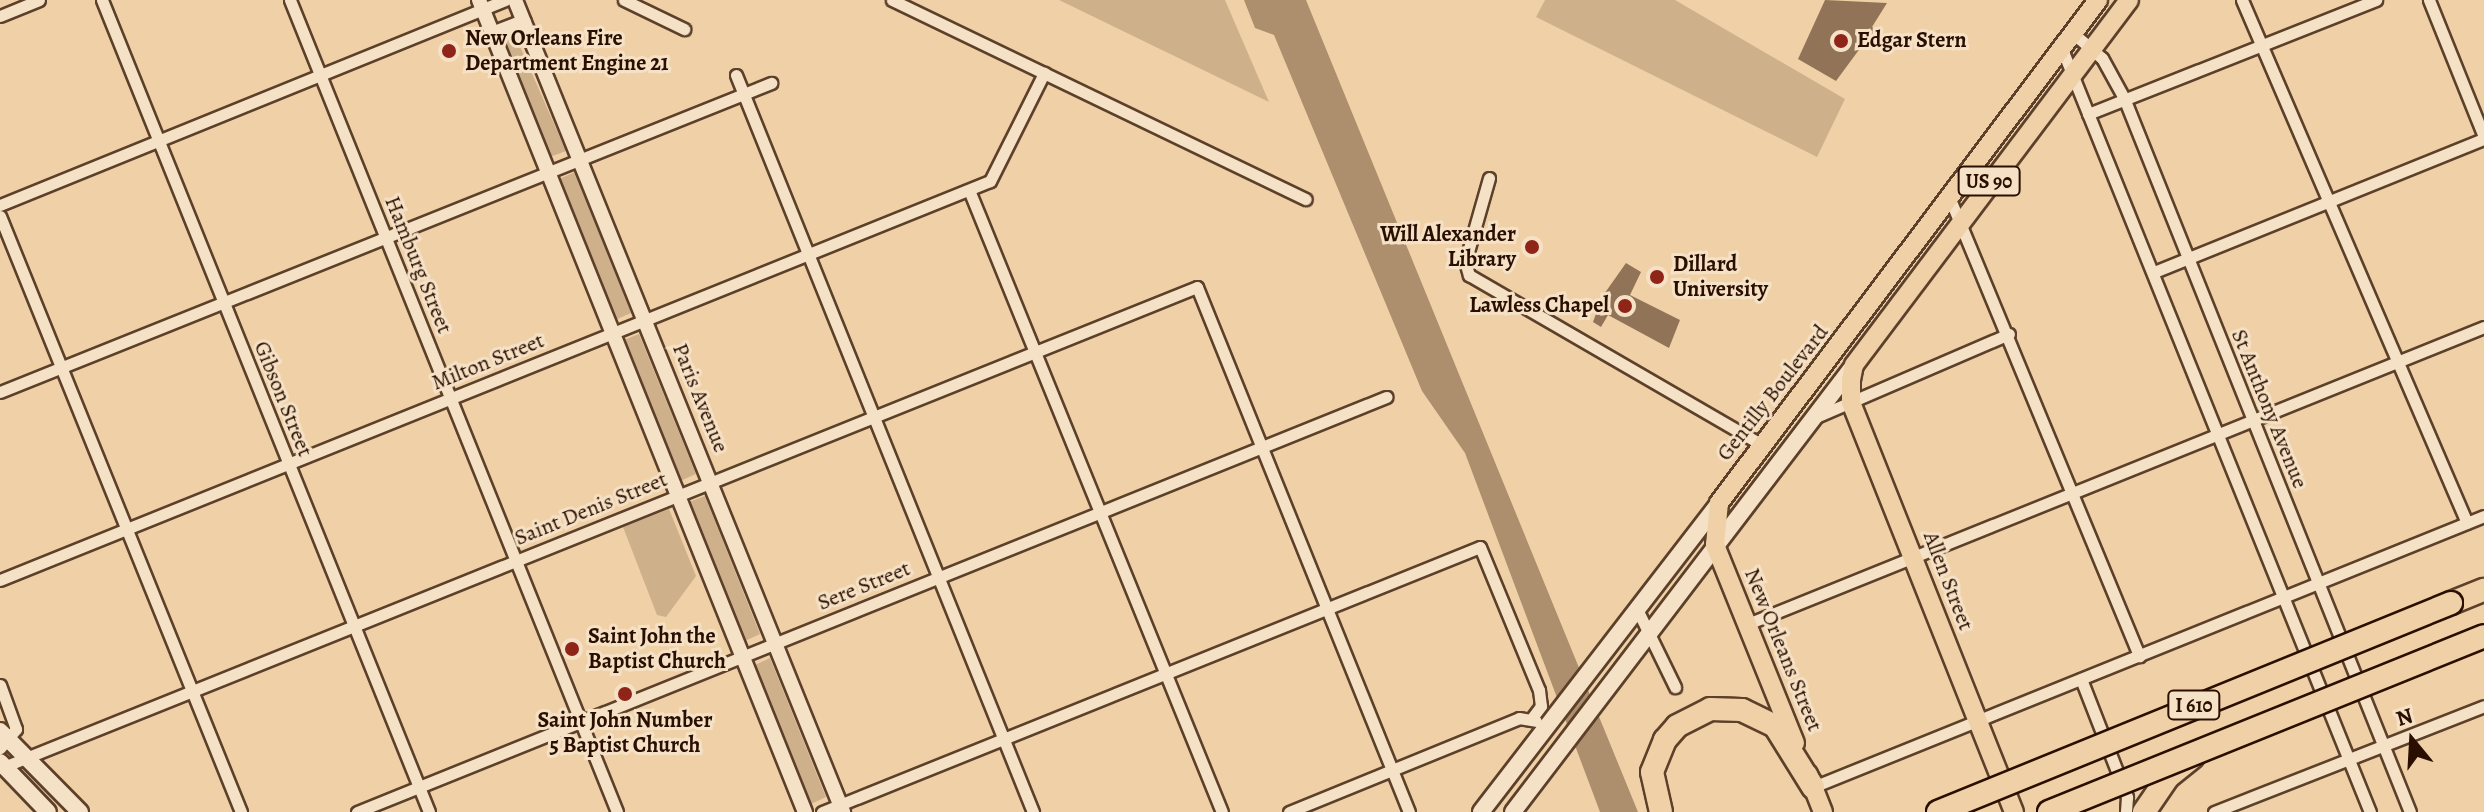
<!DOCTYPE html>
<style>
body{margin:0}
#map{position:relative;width:2484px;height:812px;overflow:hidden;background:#f0d1a7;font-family:Alegreya,serif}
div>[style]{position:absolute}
.green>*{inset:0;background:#ceb08b}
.water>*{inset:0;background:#ad8f6e}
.building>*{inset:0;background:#917457}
.roads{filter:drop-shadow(2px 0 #5c402a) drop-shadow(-2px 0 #5c402a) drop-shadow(0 2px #5c402a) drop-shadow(0 -2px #5c402a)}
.minor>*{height:11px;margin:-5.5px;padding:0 5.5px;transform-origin:5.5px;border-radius:5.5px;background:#f5e1c6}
.tertiary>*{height:14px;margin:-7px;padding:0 7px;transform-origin:7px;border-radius:7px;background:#f5e1c6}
.secondary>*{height:16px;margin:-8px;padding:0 8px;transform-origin:8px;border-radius:8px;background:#f5e1c6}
.primary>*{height:18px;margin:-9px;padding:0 9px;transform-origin:9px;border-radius:9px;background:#f0d1a7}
.motorway>*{height:22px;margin:-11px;padding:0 11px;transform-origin:11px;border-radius:11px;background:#f0d1a7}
.bridges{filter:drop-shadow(2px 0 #2a0f00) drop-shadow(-2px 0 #2a0f00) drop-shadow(0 2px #2a0f00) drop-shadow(0 -2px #2a0f00)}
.motorway-bridge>*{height:22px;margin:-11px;padding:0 11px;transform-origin:11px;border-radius:11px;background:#f0d1a7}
.dots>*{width:22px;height:22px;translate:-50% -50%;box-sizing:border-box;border:4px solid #f5e1c6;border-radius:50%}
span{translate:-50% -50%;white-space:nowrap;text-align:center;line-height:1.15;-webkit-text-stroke:6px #f5e1c6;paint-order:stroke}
.shield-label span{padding:2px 6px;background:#f5e1c6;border:2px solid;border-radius:6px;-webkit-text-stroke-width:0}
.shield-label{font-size:20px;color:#2a0f00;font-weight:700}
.poi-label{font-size:22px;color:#2a0f00;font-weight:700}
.left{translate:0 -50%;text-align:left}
.right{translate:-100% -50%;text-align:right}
.street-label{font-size:22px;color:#2a0f00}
.north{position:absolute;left:2372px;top:700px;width:80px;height:80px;-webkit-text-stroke:6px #f5e1c6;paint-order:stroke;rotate:342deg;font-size:22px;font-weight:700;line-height:32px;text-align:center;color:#2a0f00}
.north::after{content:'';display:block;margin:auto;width:28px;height:36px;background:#2a0f00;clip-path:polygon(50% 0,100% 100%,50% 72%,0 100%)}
</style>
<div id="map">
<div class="green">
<i style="clip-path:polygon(1060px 0,1225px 0,1269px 102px,1059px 0)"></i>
<i style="clip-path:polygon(1545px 0,1675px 0,1845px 99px,1817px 157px,1536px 17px)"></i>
<i style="clip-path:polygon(515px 35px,566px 151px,550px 157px,504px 43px)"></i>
<i style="clip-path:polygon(575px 172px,631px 313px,615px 320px,559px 179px)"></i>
<i style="clip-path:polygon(639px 334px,696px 474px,680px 481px,624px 340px)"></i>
<i style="clip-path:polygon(705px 496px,760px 634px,745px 641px,689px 502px)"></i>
<i style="clip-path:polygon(669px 509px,696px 576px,666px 617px,657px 615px,623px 527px)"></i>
<i style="clip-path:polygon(770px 658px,826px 797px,811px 804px,755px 665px)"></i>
</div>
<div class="water">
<i style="clip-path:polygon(1244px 0,1306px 0,1638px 812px,1600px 812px,1465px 453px,1422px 391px,1274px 35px,1255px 28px)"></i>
</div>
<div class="building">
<i style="clip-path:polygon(1825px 0,1887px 3px,1872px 27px,1881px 32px,1872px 48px,1864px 43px,1836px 81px,1798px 59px)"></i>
<i style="clip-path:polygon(1626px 263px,1641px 272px,1630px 295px,1680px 320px,1669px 348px,1608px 315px,1601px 327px,1593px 322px,1602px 297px)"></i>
</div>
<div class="roads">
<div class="minor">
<i style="left:102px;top:0;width:875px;rotate:68.06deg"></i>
<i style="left:290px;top:0;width:875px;rotate:68.06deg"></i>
<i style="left:624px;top:0;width:67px;rotate:25.8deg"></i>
<i style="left:892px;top:0;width:459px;rotate:25.7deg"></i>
<i style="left:2242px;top:0;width:569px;rotate:66.72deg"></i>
<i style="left:2429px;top:0;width:148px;rotate:68.1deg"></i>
<i style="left:0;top:16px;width:42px;rotate:-22.3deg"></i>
<i style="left:2074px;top:34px;width:37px;rotate:41deg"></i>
<i style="left:2102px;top:58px;width:46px;rotate:61.2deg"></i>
<i style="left:2124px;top:98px;width:769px;rotate:68.17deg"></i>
<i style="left:2062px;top:49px;width:823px;rotate:68.02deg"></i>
<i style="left:736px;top:75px;width:795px;rotate:68.05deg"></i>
<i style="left:2088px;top:114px;width:310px;rotate:-21.6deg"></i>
<i style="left:1489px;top:178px;width:87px;rotate:105.9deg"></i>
<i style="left:1465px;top:262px;width:14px;rotate:73deg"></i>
<i style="left:1469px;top:275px;width:337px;rotate:30.1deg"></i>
<i style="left:969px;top:190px;width:671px;rotate:67.87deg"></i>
<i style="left:1950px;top:199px;width:495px;rotate:67.5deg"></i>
<i style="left:0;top:205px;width:545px;rotate:-22.09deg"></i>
<i style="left:0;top:216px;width:643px;rotate:67.98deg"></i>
<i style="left:2154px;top:272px;width:356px;rotate:-22deg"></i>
<i style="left:0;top:392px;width:831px;rotate:-21.84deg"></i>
<i style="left:1816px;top:417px;width:210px;rotate:-23.3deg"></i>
<i style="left:0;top:580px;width:1067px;rotate:-21.95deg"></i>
<i style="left:990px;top:181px;width:121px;rotate:-63.4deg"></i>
<i style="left:1637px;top:609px;width:87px;rotate:64deg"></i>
<i style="left:1745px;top:625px;width:797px;rotate:-21.96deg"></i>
<i style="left:2081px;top:679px;width:127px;rotate:68.7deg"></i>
<i style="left:2127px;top:797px;width:15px;rotate:94deg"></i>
<i style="left:0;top:685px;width:47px;rotate:70deg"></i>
<i style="left:16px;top:729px;width:25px;rotate:130deg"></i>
<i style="left:1px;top:768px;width:1289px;rotate:-21.91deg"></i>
<i style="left:1197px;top:287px;width:566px;rotate:68.01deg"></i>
<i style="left:1813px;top:787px;width:724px;rotate:-21.99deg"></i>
<i style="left:357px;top:812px;width:1110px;rotate:-21.96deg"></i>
<i style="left:822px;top:812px;width:709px;rotate:-21.94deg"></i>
<i style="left:1480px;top:547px;width:155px;rotate:67.6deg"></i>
<i style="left:1539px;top:690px;width:16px;rotate:83deg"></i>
<i style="left:1541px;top:706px;width:15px;rotate:127deg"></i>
<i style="left:1289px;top:812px;width:248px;rotate:-22.2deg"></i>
<i style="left:1519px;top:718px;width:17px;rotate:10deg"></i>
<i style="left:2214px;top:812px;width:290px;rotate:-21.4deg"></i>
</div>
<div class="tertiary">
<i style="left:479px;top:0;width:875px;rotate:68.13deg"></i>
<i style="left:515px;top:0;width:876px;rotate:68deg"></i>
<i style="left:492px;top:34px;width:34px;rotate:-21deg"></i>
</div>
<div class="secondary">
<i style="left:0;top:731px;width:114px;rotate:45.4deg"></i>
<i style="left:0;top:762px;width:69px;rotate:46.2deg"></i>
<i style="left:1481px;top:812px;width:390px;rotate:-52.4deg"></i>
<i style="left:1513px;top:812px;width:562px;rotate:-52.66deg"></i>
</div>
<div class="primary">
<i style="left:1795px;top:743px;width:214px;rotate:-112deg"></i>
<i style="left:1715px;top:545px;width:42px;rotate:-84.6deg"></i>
<i style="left:1719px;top:503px;width:630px;rotate:-53deg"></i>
<i style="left:1808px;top:774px;width:41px;rotate:68.5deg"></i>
<i style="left:2014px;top:812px;width:441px;rotate:-111.7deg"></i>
<i style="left:1851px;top:402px;width:22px;rotate:-90deg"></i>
<i style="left:1851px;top:380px;width:15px;rotate:-79deg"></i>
<i style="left:1854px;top:365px;width:457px;rotate:-53deg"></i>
</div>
<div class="motorway">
<i style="left:2451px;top:603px;width:35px;rotate:-22deg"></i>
<i style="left:1661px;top:812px;width:41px;rotate:-102.7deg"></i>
<i style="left:1652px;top:772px;width:35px;rotate:-68deg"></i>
<i style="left:1665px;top:740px;width:18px;rotate:-49deg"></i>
<i style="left:1677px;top:726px;width:37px;rotate:-27deg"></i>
<i style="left:1710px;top:709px;width:32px;rotate:2deg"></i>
<i style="left:1742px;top:710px;width:37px;rotate:26deg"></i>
<i style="left:1775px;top:726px;width:72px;rotate:58.1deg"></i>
<i style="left:2144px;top:812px;width:42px;rotate:-55.6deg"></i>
<i style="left:2168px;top:777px;width:32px;rotate:-39deg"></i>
</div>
</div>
<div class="bridges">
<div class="motorway-bridge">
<i style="left:1938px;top:812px;width:554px;rotate:-22.17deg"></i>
<i style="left:2049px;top:812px;width:469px;rotate:-22deg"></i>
</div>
</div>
<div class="dots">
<i style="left:1841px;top:41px;background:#8f2418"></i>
<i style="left:449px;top:51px;background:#8f2418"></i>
<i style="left:1532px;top:247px;background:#8f2418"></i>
<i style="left:1657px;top:277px;background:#8f2418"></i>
<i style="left:1625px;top:306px;background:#8f2418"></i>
<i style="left:572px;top:649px;background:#8f2418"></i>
<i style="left:625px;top:694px;background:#8f2418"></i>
</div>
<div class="shield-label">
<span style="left:1989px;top:181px">US 90</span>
<span style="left:2194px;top:705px">I 610</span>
</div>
<div class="poi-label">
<span class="left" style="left:465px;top:51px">New Orleans Fire<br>Department Engine 21</span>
<span class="left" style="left:1857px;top:41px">Edgar Stern</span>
<span class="right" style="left:1516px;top:247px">Will Alexander<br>Library</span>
<span class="left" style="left:1673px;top:277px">Dillard<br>University</span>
<span class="right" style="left:1609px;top:306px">Lawless Chapel</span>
<span class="left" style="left:588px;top:649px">Saint John the<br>Baptist Church</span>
<span style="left:625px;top:733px">Saint John Number<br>5 Baptist Church</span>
</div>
<div class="street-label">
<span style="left:418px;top:265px;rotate:68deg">Hamburg Street</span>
<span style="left:488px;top:362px;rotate:-22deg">Milton Street</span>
<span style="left:1773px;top:393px;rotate:-52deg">Gentilly Boulevard</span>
<span style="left:700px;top:398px;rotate:68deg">Paris Avenue</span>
<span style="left:283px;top:399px;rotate:68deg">Gibson Street</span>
<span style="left:2269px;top:409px;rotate:68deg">St Anthony Avenue</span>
<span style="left:591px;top:509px;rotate:-22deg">Saint Denis Street</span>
<span style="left:1948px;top:581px;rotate:69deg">Allen Street</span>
<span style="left:864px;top:586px;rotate:-22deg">Sere Street</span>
<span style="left:1783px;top:650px;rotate:68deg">New Orleans Street</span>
</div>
<div class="north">N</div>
</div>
